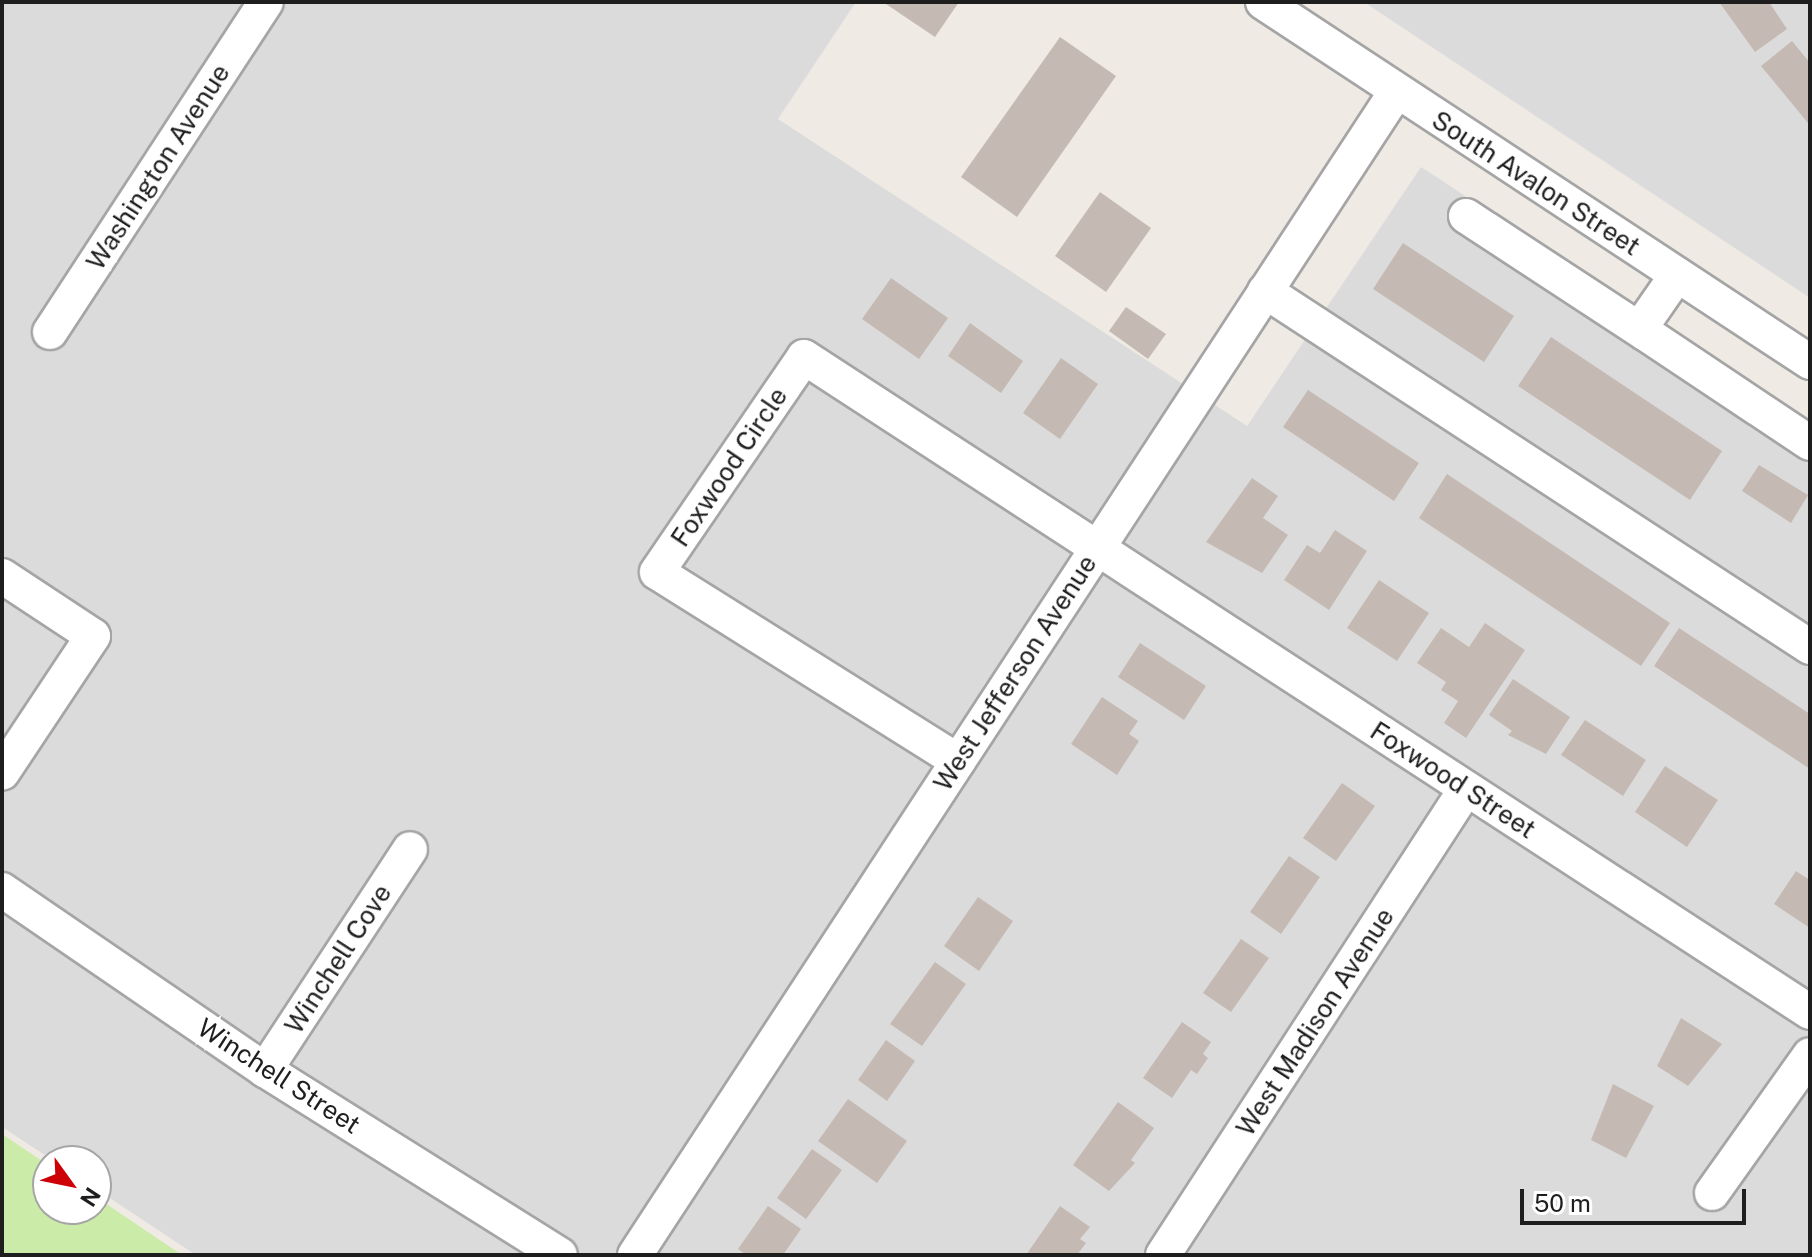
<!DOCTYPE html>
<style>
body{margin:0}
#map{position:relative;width:1812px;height:1257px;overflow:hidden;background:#efebe4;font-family:"Public Sans",sans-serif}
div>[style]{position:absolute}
.residential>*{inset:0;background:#dcdbdb}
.grass>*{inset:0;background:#cbeba9}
.building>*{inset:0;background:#c4bab3}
.roads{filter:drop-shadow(2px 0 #a5a5a5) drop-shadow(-2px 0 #a5a5a5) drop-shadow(0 2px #a5a5a5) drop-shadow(0 -2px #a5a5a5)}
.minor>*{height:34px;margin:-17px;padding:0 17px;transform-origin:17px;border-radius:17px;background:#fff}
span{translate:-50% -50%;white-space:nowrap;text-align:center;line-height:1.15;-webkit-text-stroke:8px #fff;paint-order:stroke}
.street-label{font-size:26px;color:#1e1e1e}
.frame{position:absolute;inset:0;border:4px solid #1e1e1e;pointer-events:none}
.north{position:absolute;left:32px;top:1145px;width:80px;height:80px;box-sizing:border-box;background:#fff;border:2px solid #a5a5a5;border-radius:50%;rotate:123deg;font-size:22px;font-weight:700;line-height:32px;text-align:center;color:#1e1e1e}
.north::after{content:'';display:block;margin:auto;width:28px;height:36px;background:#cc0006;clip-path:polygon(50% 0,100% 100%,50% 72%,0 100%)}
.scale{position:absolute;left:1520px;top:1189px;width:226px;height:36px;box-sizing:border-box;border:4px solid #1e1e1e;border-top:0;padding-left:10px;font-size:24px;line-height:28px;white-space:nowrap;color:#1e1e1e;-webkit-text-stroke:6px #fff;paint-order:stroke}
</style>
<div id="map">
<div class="residential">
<i style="clip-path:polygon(2px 2px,856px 2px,778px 119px,1247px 426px,1421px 167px,1810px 422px,1810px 1255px,196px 1255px,96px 1189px,96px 1161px,54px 1161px,2px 1127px)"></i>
<i style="clip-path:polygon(1364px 2px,1810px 2px,1810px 298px)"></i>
</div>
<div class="grass">
<i style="clip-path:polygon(2px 1134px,48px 1165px,48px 1209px,96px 1209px,96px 1197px,182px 1255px,2px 1255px)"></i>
</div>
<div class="building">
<i style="clip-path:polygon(883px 2px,959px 2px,935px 37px)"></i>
<i style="clip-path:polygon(1719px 2px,1769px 2px,1787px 29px,1755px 52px)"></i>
<i style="clip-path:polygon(1060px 37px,1116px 76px,1017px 217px,961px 177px)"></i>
<i style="clip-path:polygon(1792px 41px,1810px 63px,1808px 123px,1761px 66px)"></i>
<i style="clip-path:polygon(1100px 192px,1151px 228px,1106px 292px,1055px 256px)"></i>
<i style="clip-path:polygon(1403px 243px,1514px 316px,1484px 362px,1373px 289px)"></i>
<i style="clip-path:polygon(891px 278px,948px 318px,919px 359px,862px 319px)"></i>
<i style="clip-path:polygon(1126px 307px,1166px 334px,1148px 359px,1109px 331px)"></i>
<i style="clip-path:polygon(970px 323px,1023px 361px,1001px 393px,948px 356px)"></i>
<i style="clip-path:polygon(1551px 337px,1722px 451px,1690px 500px,1518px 386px)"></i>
<i style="clip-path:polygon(1061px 358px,1098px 384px,1060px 439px,1023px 413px)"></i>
<i style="clip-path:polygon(1308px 390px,1419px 463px,1394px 501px,1283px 427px)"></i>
<i style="clip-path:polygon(1759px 465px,1808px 495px,1791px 523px,1742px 491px)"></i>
<i style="clip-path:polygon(1447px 474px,1670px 623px,1641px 666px,1419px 518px)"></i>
<i style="clip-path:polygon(1252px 478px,1278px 496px,1263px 518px,1288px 535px,1262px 573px,1206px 542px)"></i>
<i style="clip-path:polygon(1335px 530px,1367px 551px,1329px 610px,1284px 580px,1307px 545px,1320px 553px)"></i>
<i style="clip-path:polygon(1379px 580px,1429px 613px,1397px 661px,1347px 628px)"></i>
<i style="clip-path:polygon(1485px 623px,1525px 650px,1466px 738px,1444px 723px,1458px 701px,1441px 690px,1446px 682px,1417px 663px,1441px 628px,1469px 647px)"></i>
<i style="clip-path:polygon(1679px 628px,1810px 714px,1810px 769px,1654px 666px)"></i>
<i style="clip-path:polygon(1140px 643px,1206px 686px,1184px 720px,1118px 677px)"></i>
<i style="clip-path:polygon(1513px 679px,1570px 717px,1546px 754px,1508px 735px,1512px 731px,1489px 715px)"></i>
<i style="clip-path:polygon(1102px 697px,1138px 721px,1129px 734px,1139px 741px,1117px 775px,1071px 744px)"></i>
<i style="clip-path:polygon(1585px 720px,1646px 760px,1623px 796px,1561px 755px)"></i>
<i style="clip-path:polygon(1665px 766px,1718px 800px,1687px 847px,1635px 812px)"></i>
<i style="clip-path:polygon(1342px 783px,1375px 806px,1336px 861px,1303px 838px)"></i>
<i style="clip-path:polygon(1289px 856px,1320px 877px,1281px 934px,1250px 912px)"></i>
<i style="clip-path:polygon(1796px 871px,1810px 880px,1810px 928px,1774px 904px)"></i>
<i style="clip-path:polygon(978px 897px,1013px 921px,979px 971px,944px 946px)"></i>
<i style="clip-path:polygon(1241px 939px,1269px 958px,1231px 1012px,1203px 993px)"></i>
<i style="clip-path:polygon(935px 962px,966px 984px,922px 1046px,890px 1024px)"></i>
<i style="clip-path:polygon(1681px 1018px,1722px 1044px,1688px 1086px,1657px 1066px)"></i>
<i style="clip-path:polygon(1182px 1022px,1211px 1042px,1203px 1054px,1208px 1058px,1197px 1074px,1191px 1070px,1172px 1098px,1143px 1078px)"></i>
<i style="clip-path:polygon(886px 1040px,915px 1061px,887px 1101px,858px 1080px)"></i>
<i style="clip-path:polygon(1613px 1084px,1654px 1106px,1626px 1158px,1591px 1140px)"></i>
<i style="clip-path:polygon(848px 1099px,907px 1141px,877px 1183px,818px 1141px)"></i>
<i style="clip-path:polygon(1118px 1102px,1154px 1128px,1131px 1160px,1135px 1163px,1109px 1191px,1073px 1165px)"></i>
<i style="clip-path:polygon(812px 1149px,842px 1170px,806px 1219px,777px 1198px)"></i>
<i style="clip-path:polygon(768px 1206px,801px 1229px,783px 1255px,746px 1255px,738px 1249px)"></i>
<i style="clip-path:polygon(1060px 1206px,1090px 1227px,1080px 1239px,1086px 1243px,1077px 1255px,1026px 1255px)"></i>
</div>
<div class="roads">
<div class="minor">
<i style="left:1263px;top:2px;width:655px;rotate:33.35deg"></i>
<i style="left:1466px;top:216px;width:214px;rotate:33.2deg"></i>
<i style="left:1677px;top:275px;width:56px;rotate:124.8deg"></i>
<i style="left:1645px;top:321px;width:12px;rotate:90deg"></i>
<i style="left:1645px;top:333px;width:198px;rotate:33.7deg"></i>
<i style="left:1265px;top:291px;width:651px;rotate:33.15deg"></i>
<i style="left:50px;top:332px;width:394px;rotate:-56.8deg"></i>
<i style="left:2px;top:576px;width:109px;rotate:33.4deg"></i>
<i style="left:93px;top:636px;width:164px;rotate:123.6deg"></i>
<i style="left:958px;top:761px;width:355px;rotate:-147.9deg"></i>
<i style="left:657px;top:572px;width:260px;rotate:-55.6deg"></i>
<i style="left:804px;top:357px;width:1200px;rotate:33.07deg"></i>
<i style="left:2px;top:890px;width:319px;rotate:34.4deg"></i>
<i style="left:265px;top:1070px;width:348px;rotate:32.1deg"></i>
<i style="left:265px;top:1070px;width:264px;rotate:-56.7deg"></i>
<i style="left:1712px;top:1193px;width:169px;rotate:-54.6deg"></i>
<i style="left:635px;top:1255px;width:1390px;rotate:-56.8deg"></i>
<i style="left:1163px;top:1255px;width:556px;rotate:-56.97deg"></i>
</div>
</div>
<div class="street-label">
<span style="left:158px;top:167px;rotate:-57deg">Washington Avenue</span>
<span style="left:1536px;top:183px;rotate:33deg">South Avalon Street</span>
<span style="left:729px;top:467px;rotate:-56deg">Foxwood Circle</span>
<span style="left:1015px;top:673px;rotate:-57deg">West Jefferson Avenue</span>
<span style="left:1453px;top:780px;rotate:33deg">Foxwood Street</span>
<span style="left:338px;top:959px;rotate:-57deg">Winchell Cove</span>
<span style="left:1315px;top:1022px;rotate:-57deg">West Madison Avenue</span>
<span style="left:279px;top:1076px;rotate:33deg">Winchell Street</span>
</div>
<div class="frame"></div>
<div class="north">N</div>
<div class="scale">50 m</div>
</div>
